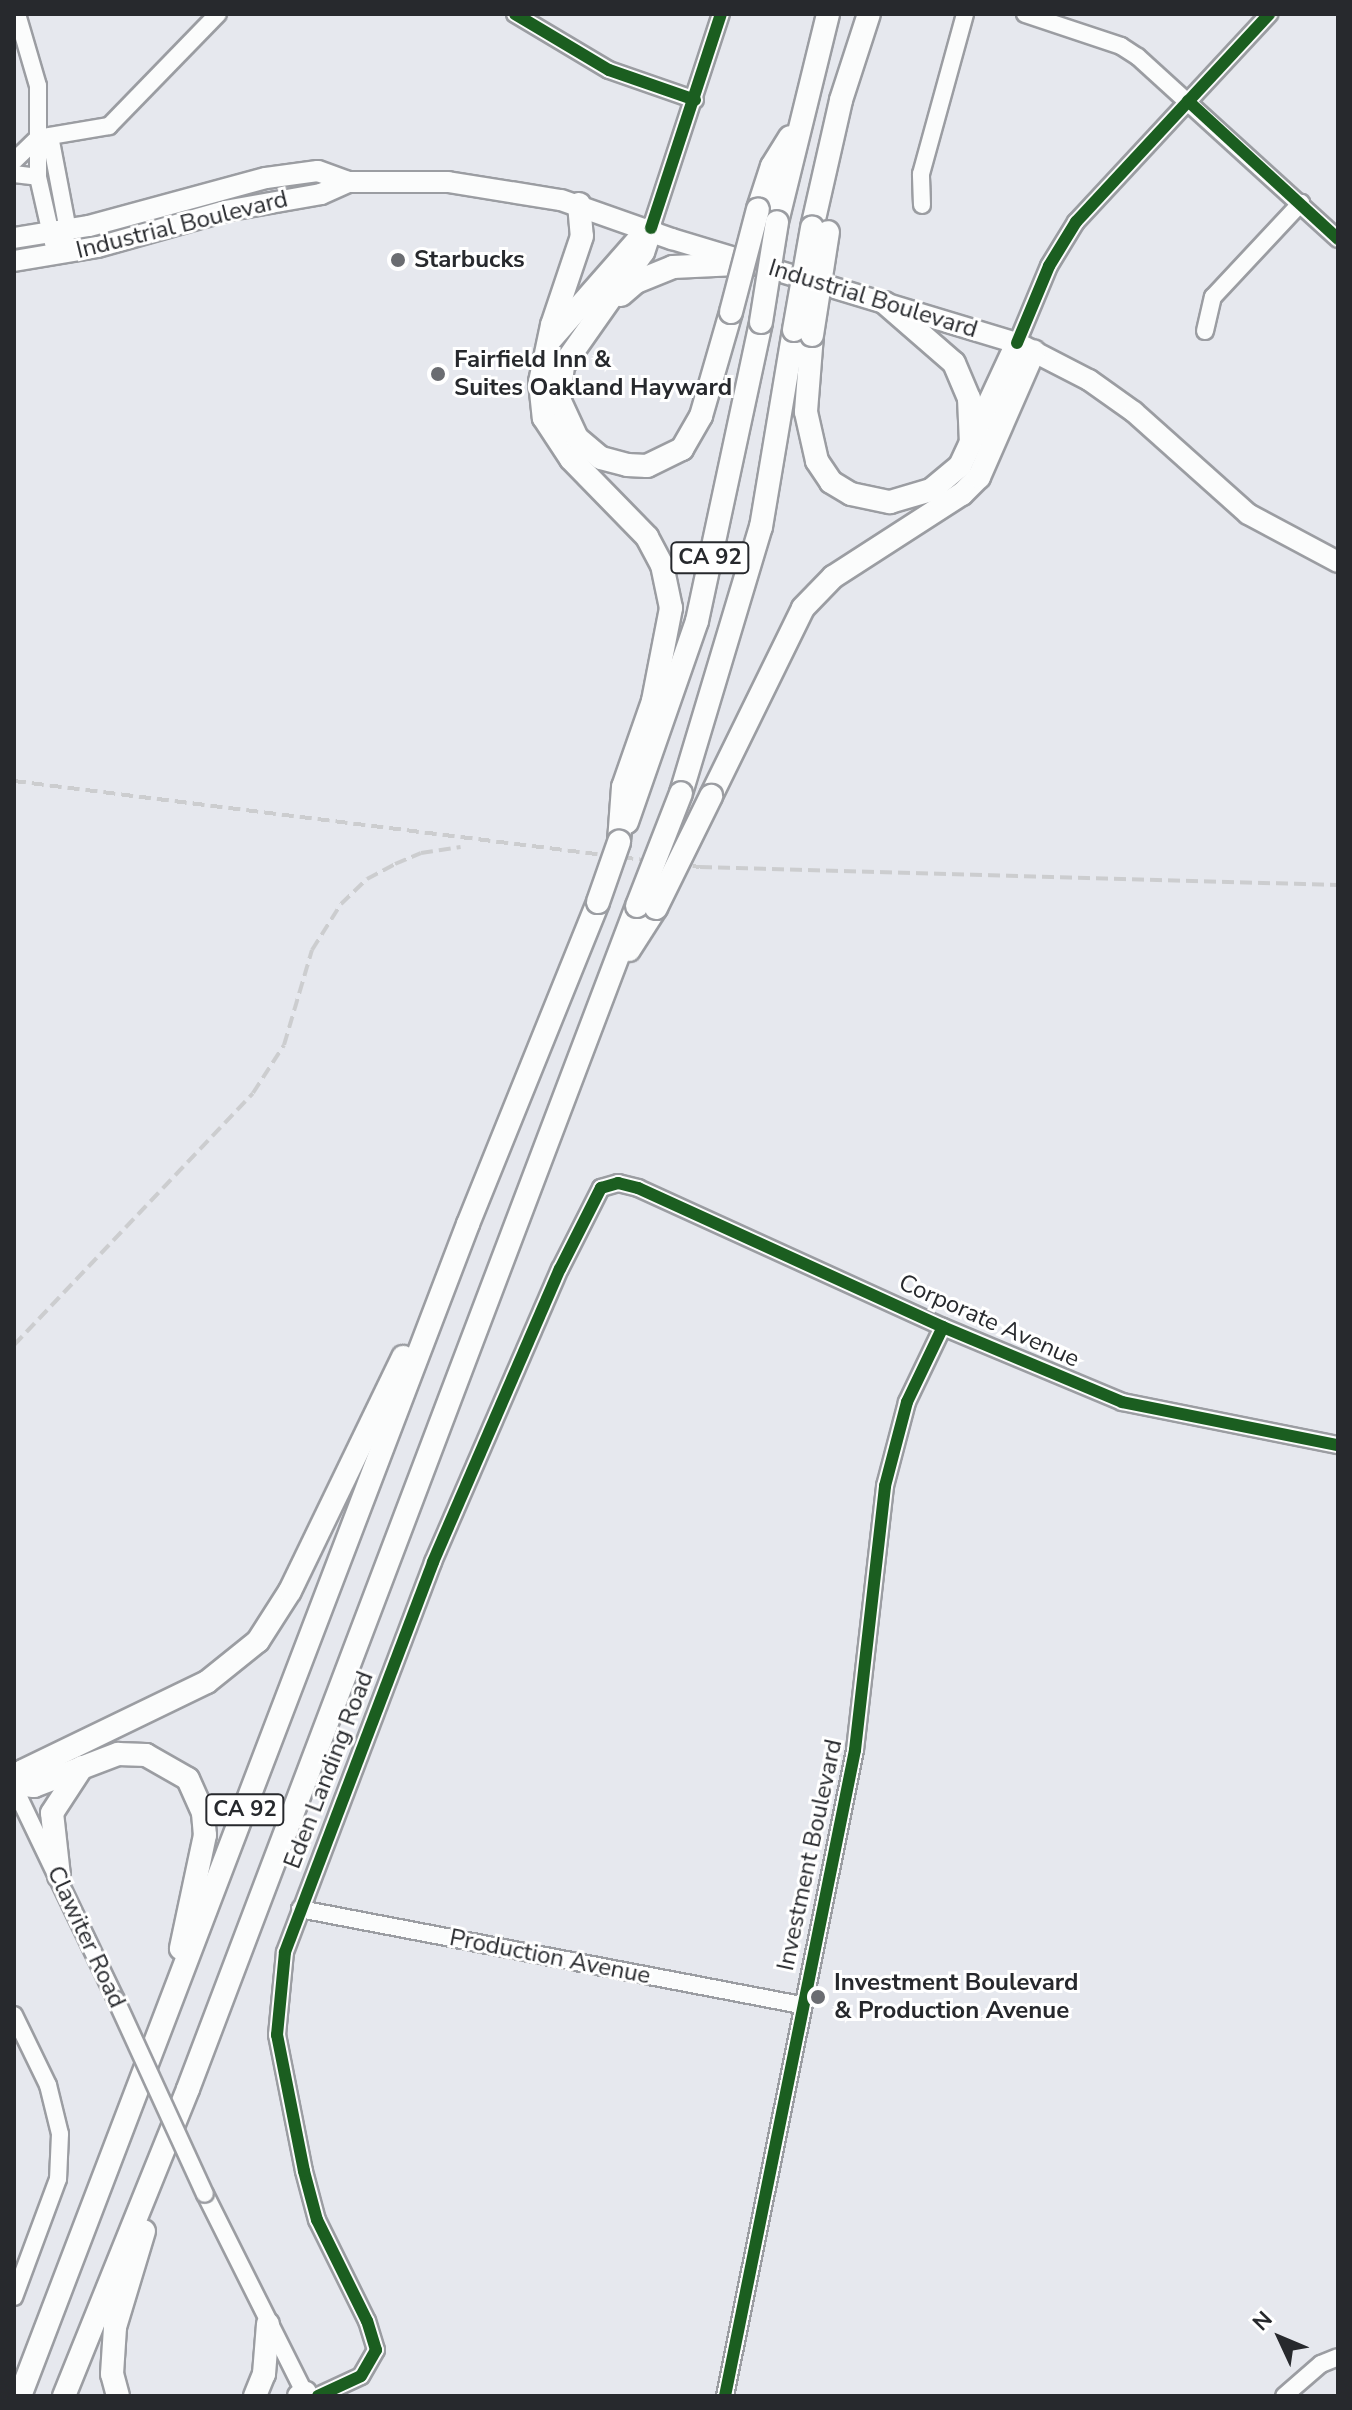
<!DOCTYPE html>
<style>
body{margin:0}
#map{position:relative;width:1352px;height:2410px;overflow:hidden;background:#e6e8ee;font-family:"Nunito Sans",sans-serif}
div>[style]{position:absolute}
.roads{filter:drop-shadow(2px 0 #9b9da2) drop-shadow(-2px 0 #9b9da2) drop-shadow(0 2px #9b9da2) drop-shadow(0 -2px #9b9da2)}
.minor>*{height:16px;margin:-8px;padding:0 8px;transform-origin:8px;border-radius:8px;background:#fbfcfc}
.major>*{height:20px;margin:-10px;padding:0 10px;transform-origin:10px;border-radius:10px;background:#fbfcfc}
.highway>*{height:22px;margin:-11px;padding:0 11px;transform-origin:11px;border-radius:11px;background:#fbfcfc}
.rail>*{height:4px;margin-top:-2px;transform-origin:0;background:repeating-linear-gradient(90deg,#cccdcf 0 12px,transparent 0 18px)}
.bridges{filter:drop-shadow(2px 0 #9b9da2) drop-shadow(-2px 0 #9b9da2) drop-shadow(0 2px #9b9da2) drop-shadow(0 -2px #9b9da2)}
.minor-bridge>*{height:16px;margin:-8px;padding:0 8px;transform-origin:8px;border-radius:8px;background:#fbfcfc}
.highway-bridge>*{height:22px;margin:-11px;padding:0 11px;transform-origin:11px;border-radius:11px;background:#fbfcfc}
.cycleway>*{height:12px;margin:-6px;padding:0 6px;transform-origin:6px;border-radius:6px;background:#1b5e20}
.dots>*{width:22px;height:22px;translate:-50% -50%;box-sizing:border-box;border:4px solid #fff;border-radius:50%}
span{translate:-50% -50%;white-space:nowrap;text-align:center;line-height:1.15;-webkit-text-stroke:6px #fff;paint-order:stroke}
.shield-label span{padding:2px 6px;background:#fff;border:2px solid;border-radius:6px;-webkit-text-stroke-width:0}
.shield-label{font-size:22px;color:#27292d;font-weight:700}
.street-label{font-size:24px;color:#27292d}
.poi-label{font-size:24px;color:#27292d;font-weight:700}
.left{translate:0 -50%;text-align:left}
.frame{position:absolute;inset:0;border:16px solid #27292d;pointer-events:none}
.north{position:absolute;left:1240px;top:2298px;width:80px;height:80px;-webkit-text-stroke:6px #fff;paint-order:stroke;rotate:314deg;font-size:22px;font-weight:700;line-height:32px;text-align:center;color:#27292d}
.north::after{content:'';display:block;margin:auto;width:28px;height:36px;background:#27292d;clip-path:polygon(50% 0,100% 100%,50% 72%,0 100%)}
</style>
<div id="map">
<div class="roads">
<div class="minor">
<i style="left:17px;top:14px;width:75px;rotate:73.7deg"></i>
<i style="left:38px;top:86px;width:91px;rotate:90deg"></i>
<i style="left:38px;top:177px;width:68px;rotate:77.2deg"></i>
<i style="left:515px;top:14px;width:109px;rotate:30.8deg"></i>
<i style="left:609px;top:70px;width:91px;rotate:19.2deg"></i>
<i style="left:1025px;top:14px;width:101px;rotate:18.4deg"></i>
<i style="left:1121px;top:46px;width:20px;rotate:33deg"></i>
<i style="left:1138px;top:57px;width:270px;rotate:42.3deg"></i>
<i style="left:50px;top:136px;width:96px;rotate:79.2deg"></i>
<i style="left:68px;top:230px;width:9px;rotate:108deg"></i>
<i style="left:14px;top:161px;width:33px;rotate:-44deg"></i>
<i style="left:38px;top:138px;width:72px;rotate:-9.6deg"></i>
<i style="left:109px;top:126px;width:156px;rotate:-45.8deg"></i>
<i style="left:14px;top:174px;width:24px;rotate:7deg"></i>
<i style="left:922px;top:205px;width:31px;rotate:-92deg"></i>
<i style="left:921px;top:174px;width:166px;rotate:-74.6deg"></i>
<i style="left:651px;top:228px;width:225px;rotate:-71.9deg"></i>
<i style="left:1205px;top:331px;width:35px;rotate:-77deg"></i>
<i style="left:1213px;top:297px;width:129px;rotate:-46.9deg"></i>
<i style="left:1017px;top:343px;width:83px;rotate:-67.4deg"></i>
<i style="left:1049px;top:266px;width:52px;rotate:-58.5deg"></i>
<i style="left:1076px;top:222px;width:284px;rotate:-47.1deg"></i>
<i style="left:14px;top:1787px;width:236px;rotate:64.4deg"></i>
<i style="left:300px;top:1909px;width:510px;rotate:10.85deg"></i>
<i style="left:14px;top:2015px;width:78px;rotate:64.1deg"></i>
<i style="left:48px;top:2085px;width:50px;rotate:76.2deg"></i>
<i style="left:60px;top:2134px;width:45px;rotate:92.5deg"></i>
<i style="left:58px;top:2179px;width:126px;rotate:110.4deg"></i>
<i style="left:205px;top:2194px;width:226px;rotate:63.4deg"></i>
<i style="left:318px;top:2396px;width:47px;rotate:-24.9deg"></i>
<i style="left:361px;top:2376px;width:30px;rotate:-60deg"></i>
<i style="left:376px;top:2350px;width:30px;rotate:-107deg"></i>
<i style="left:367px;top:2321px;width:113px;rotate:-116.3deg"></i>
<i style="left:317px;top:2220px;width:51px;rotate:-104.9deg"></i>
<i style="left:304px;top:2171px;width:139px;rotate:-101.2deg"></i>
<i style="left:277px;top:2035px;width:83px;rotate:-84.5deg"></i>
<i style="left:285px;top:1952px;width:417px;rotate:-69.2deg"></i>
<i style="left:433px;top:1562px;width:319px;rotate:-66.6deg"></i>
<i style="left:560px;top:1269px;width:91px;rotate:-63.2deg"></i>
<i style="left:601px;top:1188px;width:18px;rotate:-16deg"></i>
<i style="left:618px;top:1183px;width:21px;rotate:14deg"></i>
<i style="left:638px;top:1188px;width:335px;rotate:24.5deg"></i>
<i style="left:943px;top:1327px;width:194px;rotate:22.7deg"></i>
<i style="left:1122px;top:1402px;width:220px;rotate:11.3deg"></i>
<i style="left:725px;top:2396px;width:659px;rotate:-78.62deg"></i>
<i style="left:855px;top:1750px;width:266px;rotate:-83.5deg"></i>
<i style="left:885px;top:1486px;width:87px;rotate:-75.3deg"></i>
<i style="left:907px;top:1402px;width:83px;rotate:-64.4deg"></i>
<i style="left:1284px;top:2396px;width:49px;rotate:-40.9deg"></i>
<i style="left:1321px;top:2364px;width:18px;rotate:-22deg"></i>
</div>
<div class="major">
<i style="left:14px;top:238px;width:76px;rotate:-9.1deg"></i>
<i style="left:89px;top:226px;width:183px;rotate:-15.2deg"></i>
<i style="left:266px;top:178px;width:52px;rotate:-7.7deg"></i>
<i style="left:318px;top:171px;width:32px;rotate:20deg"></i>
<i style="left:14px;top:261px;width:85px;rotate:-9.5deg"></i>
<i style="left:98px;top:247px;width:132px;rotate:-15.8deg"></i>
<i style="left:225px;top:211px;width:97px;rotate:-10deg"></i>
<i style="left:321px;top:194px;width:30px;rotate:-24deg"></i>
<i style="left:348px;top:182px;width:100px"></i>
<i style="left:448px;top:182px;width:114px;rotate:9.1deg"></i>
<i style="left:561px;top:200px;width:118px;rotate:19.4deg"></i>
<i style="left:672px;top:239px;width:360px;rotate:16.8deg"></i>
<i style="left:1017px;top:343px;width:81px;rotate:27.2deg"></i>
<i style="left:1089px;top:380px;width:55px;rotate:35.4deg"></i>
<i style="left:1134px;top:412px;width:153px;rotate:41.8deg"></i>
<i style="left:1248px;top:514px;width:102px;rotate:28.1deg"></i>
</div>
<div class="highway">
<i style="left:579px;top:204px;width:32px;rotate:85deg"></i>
<i style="left:582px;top:236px;width:94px;rotate:108.6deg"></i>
<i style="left:552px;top:325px;width:58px;rotate:101.9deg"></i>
<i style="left:540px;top:382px;width:36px;rotate:84deg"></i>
<i style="left:544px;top:418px;width:49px;rotate:56.6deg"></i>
<i style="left:571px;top:459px;width:109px;rotate:45.7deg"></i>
<i style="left:647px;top:537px;width:32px;rotate:62deg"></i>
<i style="left:662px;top:565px;width:44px;rotate:78.2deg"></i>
<i style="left:671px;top:608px;width:95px;rotate:101deg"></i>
<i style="left:653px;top:701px;width:91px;rotate:109.2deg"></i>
<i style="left:623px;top:787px;width:55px;rotate:94.2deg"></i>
<i style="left:758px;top:209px;width:45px;rotate:-72deg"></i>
<i style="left:772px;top:166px;width:34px;rotate:-58deg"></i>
<i style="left:777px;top:222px;width:214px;rotate:-76.2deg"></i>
<i style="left:651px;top:228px;width:25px;rotate:108deg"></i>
<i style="left:643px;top:252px;width:139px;rotate:125.1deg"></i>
<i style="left:563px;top:366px;width:33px;rotate:97deg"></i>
<i style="left:559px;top:399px;width:43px;rotate:65.2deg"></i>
<i style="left:577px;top:438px;width:31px;rotate:40deg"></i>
<i style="left:601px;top:458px;width:27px;rotate:15deg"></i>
<i style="left:627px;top:465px;width:20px;rotate:3deg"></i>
<i style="left:647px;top:466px;width:39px;rotate:-26deg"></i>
<i style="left:682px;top:449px;width:38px;rotate:-60deg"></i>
<i style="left:701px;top:416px;width:108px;rotate:-73.9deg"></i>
<i style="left:812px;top:228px;width:131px;rotate:-77.2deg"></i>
<i style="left:841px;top:100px;width:90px;rotate:-72deg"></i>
<i style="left:621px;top:295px;width:20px;rotate:-41deg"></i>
<i style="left:636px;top:282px;width:40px;rotate:-22deg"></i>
<i style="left:673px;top:267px;width:85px;rotate:-2.7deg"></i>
<i style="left:885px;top:303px;width:91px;rotate:41deg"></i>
<i style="left:954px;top:363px;width:38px;rotate:67deg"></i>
<i style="left:969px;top:398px;width:45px;rotate:87.5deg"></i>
<i style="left:812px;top:335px;width:77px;rotate:94.5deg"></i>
<i style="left:806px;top:412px;width:50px;rotate:77.3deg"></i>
<i style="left:817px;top:461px;width:25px;rotate:56deg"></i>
<i style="left:831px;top:482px;width:23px;rotate:31deg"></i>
<i style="left:851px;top:494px;width:40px;rotate:12deg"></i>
<i style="left:890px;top:502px;width:43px;rotate:-16.3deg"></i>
<i style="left:931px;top:490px;width:38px;rotate:-40deg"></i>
<i style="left:960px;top:466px;width:136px;rotate:-65.1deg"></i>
<i style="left:551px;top:339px;width:141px;rotate:-48.7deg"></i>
<i style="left:681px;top:793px;width:278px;rotate:-73.3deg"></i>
<i style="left:761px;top:527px;width:200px;rotate:-80.5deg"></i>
<i style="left:711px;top:796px;width:209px;rotate:-63.9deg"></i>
<i style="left:803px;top:608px;width:43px;rotate:-45.9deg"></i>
<i style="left:833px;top:577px;width:153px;rotate:-32.8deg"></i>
<i style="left:962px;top:494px;width:24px;rotate:-45deg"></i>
<i style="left:979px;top:477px;width:137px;rotate:-66.4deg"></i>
<i style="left:627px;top:822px;width:213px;rotate:-70.8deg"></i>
<i style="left:697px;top:621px;width:306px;rotate:-77.9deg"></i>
<i style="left:629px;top:950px;width:50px;rotate:-57.3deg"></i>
<i style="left:14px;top:1782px;width:14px;rotate:-51deg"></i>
<i style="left:23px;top:1771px;width:204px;rotate:-25.8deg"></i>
<i style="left:207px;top:1682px;width:65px;rotate:-38.8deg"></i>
<i style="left:258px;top:1641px;width:59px;rotate:-57.4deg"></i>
<i style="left:290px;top:1591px;width:260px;rotate:-64.2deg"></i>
<i style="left:14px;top:1784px;width:20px;rotate:6deg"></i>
<i style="left:34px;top:1786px;width:90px;rotate:-20.9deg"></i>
<i style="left:118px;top:1754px;width:28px;rotate:2deg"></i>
<i style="left:146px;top:1755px;width:48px;rotate:29.7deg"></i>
<i style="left:188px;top:1779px;width:37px;rotate:66deg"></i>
<i style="left:203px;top:1813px;width:22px;rotate:85deg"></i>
<i style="left:205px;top:1835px;width:116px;rotate:102deg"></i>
<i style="left:59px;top:1876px;width:63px;rotate:-96.3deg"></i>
<i style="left:52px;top:1813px;width:55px;rotate:-56.9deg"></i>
<i style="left:20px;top:2396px;width:1255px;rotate:-69.08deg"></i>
<i style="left:468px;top:1224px;width:347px;rotate:-68deg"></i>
<i style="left:64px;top:2396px;width:331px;rotate:-68deg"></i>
<i style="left:188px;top:2089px;width:1265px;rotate:-69.22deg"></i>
<i style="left:118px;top:2396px;width:23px;rotate:-105deg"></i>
<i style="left:112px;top:2374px;width:47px;rotate:-86.3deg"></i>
<i style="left:115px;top:2327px;width:100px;rotate:-73.2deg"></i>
<i style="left:255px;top:2396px;width:24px;rotate:-68deg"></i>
<i style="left:264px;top:2374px;width:50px;rotate:-85.4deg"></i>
<i style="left:299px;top:2396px;width:7px;rotate:-27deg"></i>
</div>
</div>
<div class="rail">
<i style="left:14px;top:781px;width:691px;rotate:7.15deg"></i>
<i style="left:700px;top:867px;width:638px;rotate:1.62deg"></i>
<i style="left:14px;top:1345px;width:347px;rotate:-46.5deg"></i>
<i style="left:253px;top:1093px;width:57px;rotate:-57.1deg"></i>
<i style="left:284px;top:1045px;width:99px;rotate:-73.6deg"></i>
<i style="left:312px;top:950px;width:54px;rotate:-57.8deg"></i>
<i style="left:341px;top:904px;width:36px;rotate:-44deg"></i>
<i style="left:367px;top:879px;width:32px;rotate:-28deg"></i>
<i style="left:395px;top:864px;width:28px;rotate:-23deg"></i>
<i style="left:421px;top:853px;width:40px;rotate:-8.5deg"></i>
</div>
<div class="bridges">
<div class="minor-bridge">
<i style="left:116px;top:2000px;width:213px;rotate:65.4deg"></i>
</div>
<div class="highway-bridge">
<i style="left:731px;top:312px;width:106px;rotate:-75.3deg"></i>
<i style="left:761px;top:322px;width:101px;rotate:-80.9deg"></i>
<i style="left:794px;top:330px;width:104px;rotate:-80deg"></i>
<i style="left:812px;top:335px;width:104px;rotate:-81.2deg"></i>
<i style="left:598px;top:902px;width:64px;rotate:-70.7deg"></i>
<i style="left:637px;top:906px;width:121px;rotate:-68.7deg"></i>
<i style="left:656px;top:908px;width:125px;rotate:-63.8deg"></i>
</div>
</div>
<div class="cycleway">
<i style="left:515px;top:14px;width:109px;rotate:30.8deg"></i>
<i style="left:609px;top:70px;width:91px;rotate:19.2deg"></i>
<i style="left:1188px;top:101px;width:204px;rotate:42.6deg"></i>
<i style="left:651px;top:228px;width:225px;rotate:-71.9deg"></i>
<i style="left:1017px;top:343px;width:83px;rotate:-67.4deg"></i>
<i style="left:1049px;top:266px;width:52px;rotate:-58.5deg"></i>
<i style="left:1076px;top:222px;width:284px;rotate:-47.1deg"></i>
<i style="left:318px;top:2396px;width:47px;rotate:-24.9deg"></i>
<i style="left:361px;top:2376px;width:30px;rotate:-60deg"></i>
<i style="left:376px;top:2350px;width:30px;rotate:-107deg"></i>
<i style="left:367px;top:2321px;width:113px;rotate:-116.3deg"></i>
<i style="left:317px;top:2220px;width:51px;rotate:-104.9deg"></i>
<i style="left:304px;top:2171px;width:139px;rotate:-101.2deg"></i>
<i style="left:277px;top:2035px;width:83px;rotate:-84.5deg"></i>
<i style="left:285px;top:1952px;width:417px;rotate:-69.2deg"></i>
<i style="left:433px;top:1562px;width:319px;rotate:-66.6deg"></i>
<i style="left:560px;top:1269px;width:91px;rotate:-63.2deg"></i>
<i style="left:601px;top:1188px;width:18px;rotate:-16deg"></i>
<i style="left:618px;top:1183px;width:21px;rotate:14deg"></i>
<i style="left:638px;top:1188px;width:335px;rotate:24.5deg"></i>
<i style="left:943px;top:1327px;width:194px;rotate:22.7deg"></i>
<i style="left:1122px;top:1402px;width:220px;rotate:11.3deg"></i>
<i style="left:725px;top:2396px;width:659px;rotate:-78.62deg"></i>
<i style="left:855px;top:1750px;width:266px;rotate:-83.5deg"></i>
<i style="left:885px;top:1486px;width:87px;rotate:-75.3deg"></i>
<i style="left:907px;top:1402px;width:83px;rotate:-64.4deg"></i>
</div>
<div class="dots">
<i style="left:398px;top:260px;background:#6a6c71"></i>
<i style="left:438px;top:374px;background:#6a6c71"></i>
<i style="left:818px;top:1997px;background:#6a6c71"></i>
</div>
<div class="shield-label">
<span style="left:710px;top:558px">CA 92</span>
<span style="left:245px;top:1810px">CA 92</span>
</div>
<div class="street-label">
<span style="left:182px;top:225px;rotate:-14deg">Industrial Boulevard</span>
<span style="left:873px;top:299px;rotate:17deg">Industrial Boulevard</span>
<span style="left:989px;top:1321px;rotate:24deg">Corporate Avenue</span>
<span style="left:329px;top:1770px;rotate:-69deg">Eden Landing Road</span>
<span style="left:810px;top:1855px;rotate:-78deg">Investment Boulevard</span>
<span style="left:86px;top:1937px;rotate:65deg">Clawiter Road</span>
<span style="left:550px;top:1957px;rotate:11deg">Production Avenue</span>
</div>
<div class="poi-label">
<span class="left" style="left:414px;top:260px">Starbucks</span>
<span class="left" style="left:454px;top:374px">Fairfield Inn &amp;<br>Suites Oakland Hayward</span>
<span class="left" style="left:834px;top:1997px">Investment Boulevard<br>&amp; Production Avenue</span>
</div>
<div class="frame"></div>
<div class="north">N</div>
</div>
